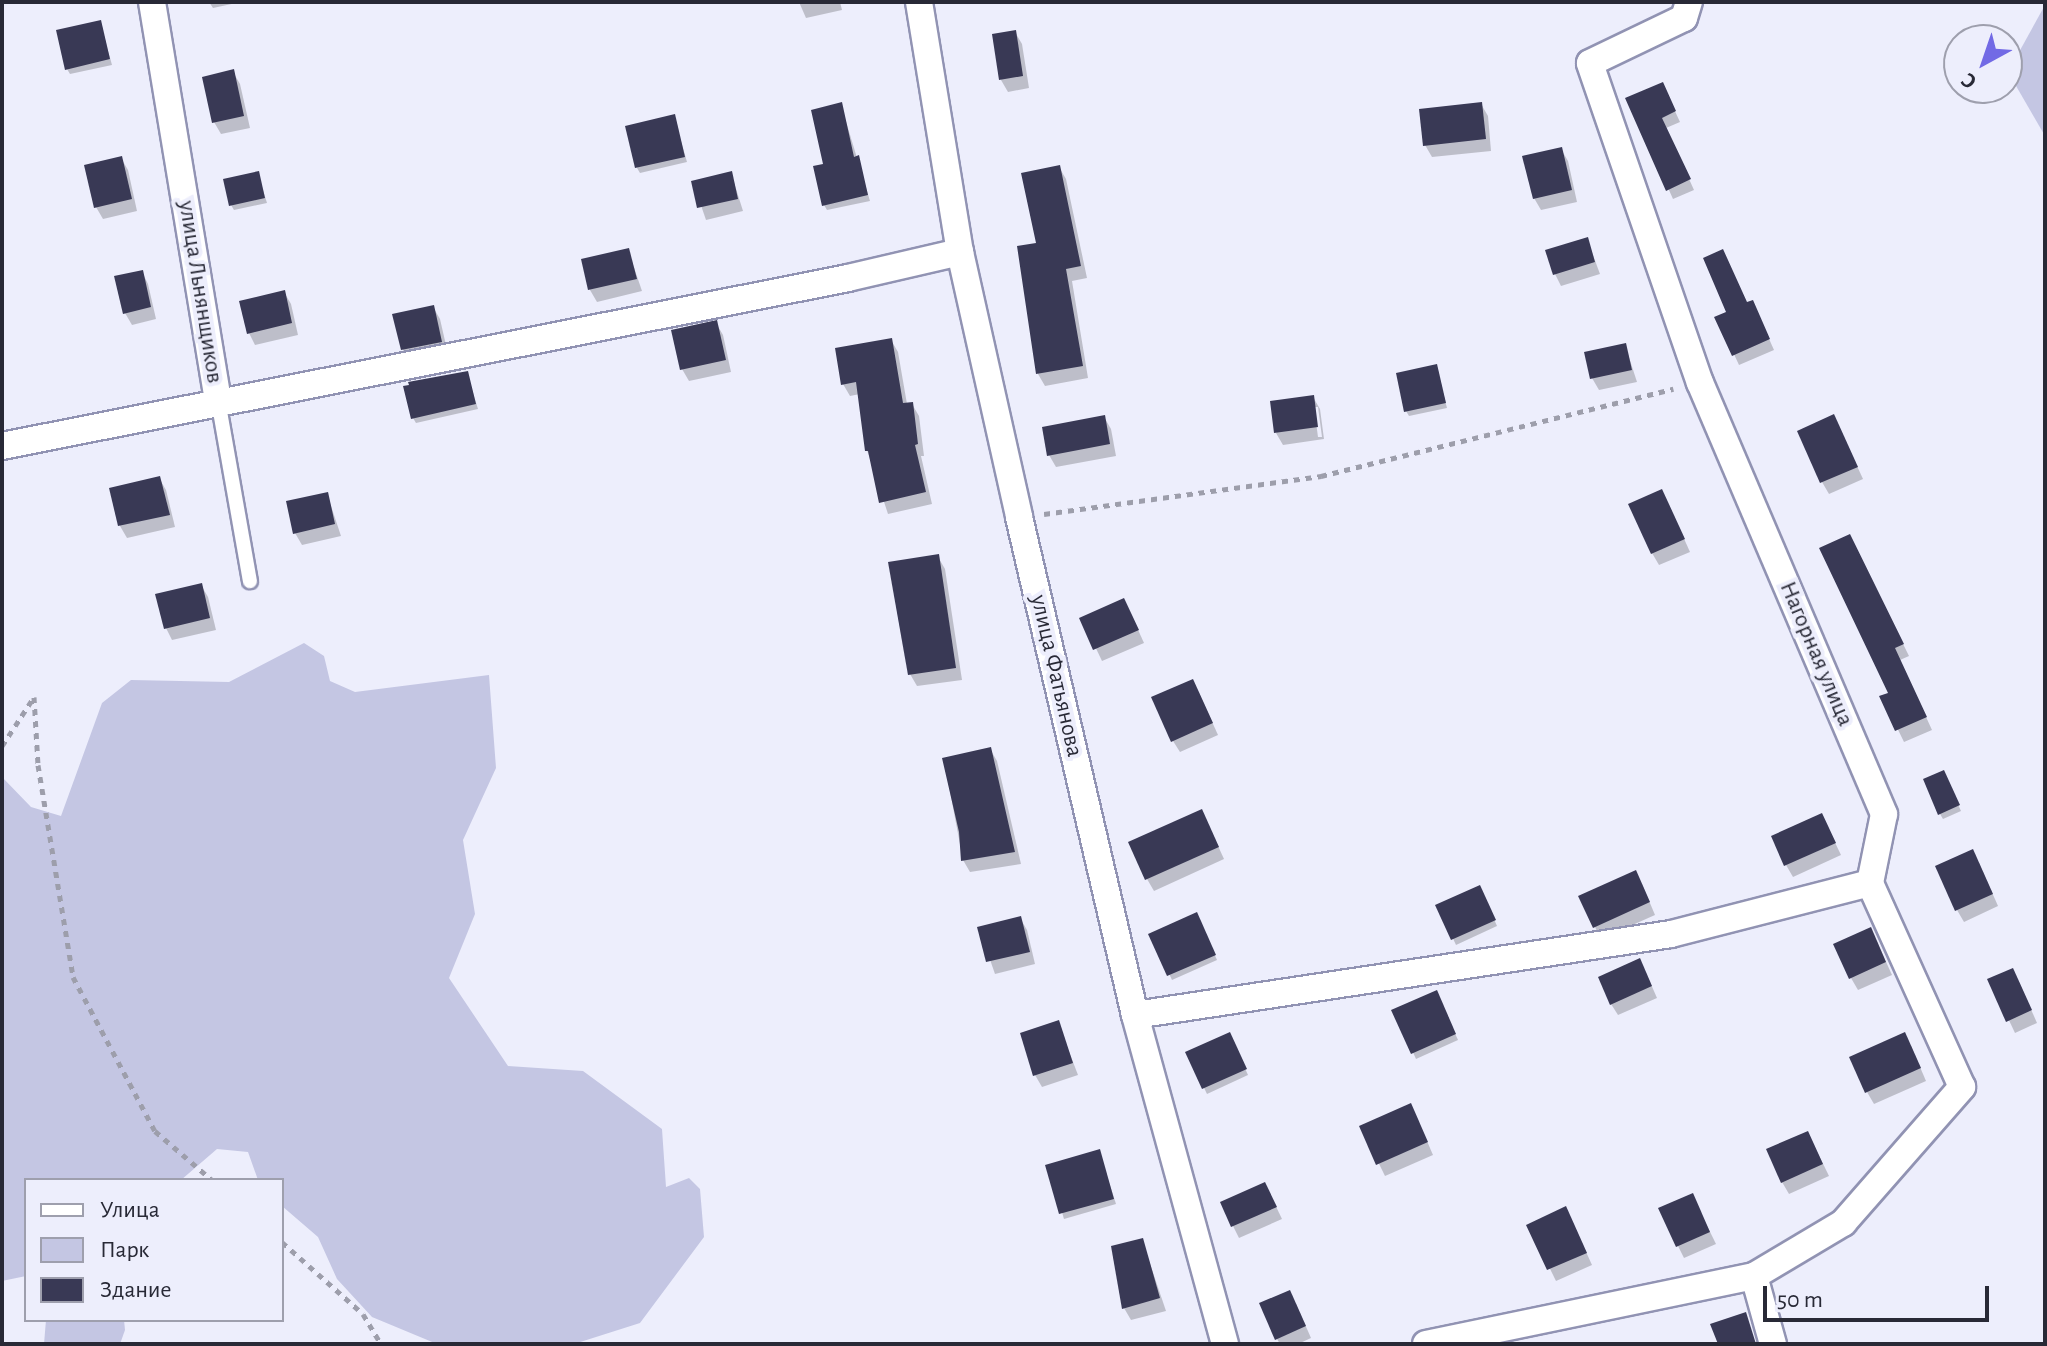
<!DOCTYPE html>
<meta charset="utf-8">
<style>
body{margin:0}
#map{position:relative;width:2047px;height:1346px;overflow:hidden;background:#edeefc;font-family:"Alegreya Sans",sans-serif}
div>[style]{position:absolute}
.green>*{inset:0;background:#c4c6e3}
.shadow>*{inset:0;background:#0003}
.building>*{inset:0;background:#393955}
.path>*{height:5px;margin-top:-2.5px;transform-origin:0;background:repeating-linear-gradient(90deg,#9d9eab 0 6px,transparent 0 12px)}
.roads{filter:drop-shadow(2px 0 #9193b3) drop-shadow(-2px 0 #9193b3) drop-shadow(0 2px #9193b3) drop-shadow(0 -2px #9193b3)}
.lane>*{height:14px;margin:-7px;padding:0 7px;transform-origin:7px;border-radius:7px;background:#fff}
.street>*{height:26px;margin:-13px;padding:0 13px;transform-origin:13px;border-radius:13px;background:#fff}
span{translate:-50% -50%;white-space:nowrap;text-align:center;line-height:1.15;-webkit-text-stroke:8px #edeefc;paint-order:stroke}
.street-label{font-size:24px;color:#282936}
.frame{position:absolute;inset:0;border:4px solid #282936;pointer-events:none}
.legend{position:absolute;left:24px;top:1178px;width:260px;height:144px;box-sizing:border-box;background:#edeefc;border:2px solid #9e9fad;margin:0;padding:10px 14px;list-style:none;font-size:24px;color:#282936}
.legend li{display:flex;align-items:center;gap:16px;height:40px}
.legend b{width:40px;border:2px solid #9e9fad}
.north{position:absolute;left:1943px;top:24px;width:80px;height:80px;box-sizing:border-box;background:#edeefc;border:2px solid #9e9fad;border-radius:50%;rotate:220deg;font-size:22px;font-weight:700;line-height:32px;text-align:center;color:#282936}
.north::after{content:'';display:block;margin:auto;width:28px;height:36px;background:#726ae5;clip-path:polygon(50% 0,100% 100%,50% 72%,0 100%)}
.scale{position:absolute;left:1763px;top:1286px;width:226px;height:36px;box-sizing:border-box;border:4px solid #282936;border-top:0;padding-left:10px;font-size:24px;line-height:28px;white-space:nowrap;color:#282936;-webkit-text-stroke:6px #edeefc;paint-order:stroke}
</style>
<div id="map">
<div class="green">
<i style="clip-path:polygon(2045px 5px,2045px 136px,2008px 72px)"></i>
<i style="clip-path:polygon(304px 643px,324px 656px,330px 681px,355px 692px,489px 675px,496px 768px,463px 840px,475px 914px,449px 978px,508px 1066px,583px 1071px,662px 1129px,666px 1187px,689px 1178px,700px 1189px,704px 1237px,640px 1323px,574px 1344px,437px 1344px,372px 1317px,337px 1279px,318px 1237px,282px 1206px,282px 1180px,258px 1180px,248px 1152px,217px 1149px,181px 1180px,26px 1180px,26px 1276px,2px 1281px,2px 777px,31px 807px,61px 816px,102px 703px,131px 680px,229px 682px)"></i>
<i style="clip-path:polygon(46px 1320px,124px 1320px,125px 1330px,120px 1344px,44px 1344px)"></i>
</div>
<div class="shadow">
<i style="clip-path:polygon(209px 2px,241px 2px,213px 8px)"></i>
<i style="clip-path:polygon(799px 2px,840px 2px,842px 10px,806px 18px)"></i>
<i style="clip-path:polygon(100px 22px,112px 65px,70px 74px,67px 69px)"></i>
<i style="clip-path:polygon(1015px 32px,1022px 44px,1029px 88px,1008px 92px,1001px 80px)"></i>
<i style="clip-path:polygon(233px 72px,240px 84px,250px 128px,221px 134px,214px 122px)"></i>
<i style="clip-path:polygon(1667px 94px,1680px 122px,1666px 128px,1694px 190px,1673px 199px,1628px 99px)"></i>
<i style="clip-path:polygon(1481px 104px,1488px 116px,1491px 151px,1432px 157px,1425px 145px)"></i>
<i style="clip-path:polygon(841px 105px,870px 201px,827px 210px,824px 205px,825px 165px)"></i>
<i style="clip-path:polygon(674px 116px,687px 162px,640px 173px,637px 168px)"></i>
<i style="clip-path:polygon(1561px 149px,1568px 161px,1577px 202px,1541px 210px,1534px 198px)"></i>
<i style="clip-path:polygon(121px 158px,128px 170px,137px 211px,103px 219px,96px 207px)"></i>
<i style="clip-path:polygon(1059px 167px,1066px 179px,1087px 278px,1072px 281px,1088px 378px,1045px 386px,1038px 374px,1019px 248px,1038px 244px)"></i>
<i style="clip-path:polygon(731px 173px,743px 211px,706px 220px,693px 182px)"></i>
<i style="clip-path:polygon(258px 174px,267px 203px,234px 210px,231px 205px)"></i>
<i style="clip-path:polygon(1587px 239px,1600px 274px,1561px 286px,1555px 274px)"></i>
<i style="clip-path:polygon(628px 250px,642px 291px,597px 302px,590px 290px,583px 260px)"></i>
<i style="clip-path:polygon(142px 272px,148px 284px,156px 319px,132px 325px,125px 313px)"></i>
<i style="clip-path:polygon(284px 292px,291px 304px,298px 335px,255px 345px,249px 333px)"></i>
<i style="clip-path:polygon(1747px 304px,1757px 312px,1774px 350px,1739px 365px,1717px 318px)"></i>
<i style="clip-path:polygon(433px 307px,440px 319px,448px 354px,410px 362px,403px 350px,395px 316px)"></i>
<i style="clip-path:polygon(716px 323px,723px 335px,731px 372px,689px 381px,682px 369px)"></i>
<i style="clip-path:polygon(891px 340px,898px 352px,907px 404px,912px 404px,919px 416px,924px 456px,921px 456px,932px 504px,888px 514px,867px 450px,860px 394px,850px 396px,843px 384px)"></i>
<i style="clip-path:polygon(1625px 345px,1637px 382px,1599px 390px,1592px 378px)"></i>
<i style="clip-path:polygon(1436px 366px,1447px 408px,1409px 416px,1406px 411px)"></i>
<i style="clip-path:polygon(467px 373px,478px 409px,416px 423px,413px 418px)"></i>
<i style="clip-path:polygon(evenodd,1313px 397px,1320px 409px,1324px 439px,1283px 445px,1276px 433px,1313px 397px,1314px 407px,1318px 407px,1322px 437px,1318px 437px,1314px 407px)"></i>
<i style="clip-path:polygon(1104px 417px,1111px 429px,1116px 456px,1056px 467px,1049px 455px)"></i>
<i style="clip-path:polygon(1840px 429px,1863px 479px,1829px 494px,1822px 482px)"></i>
<i style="clip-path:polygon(159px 478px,166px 490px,175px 527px,127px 538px,120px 526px,112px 489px)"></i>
<i style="clip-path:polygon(327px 494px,341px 536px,302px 545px,295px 533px)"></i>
<i style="clip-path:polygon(1668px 503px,1690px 552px,1659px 565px,1652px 553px)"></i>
<i style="clip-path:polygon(1856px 549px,1909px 656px,1900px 660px,1932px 730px,1904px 742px,1882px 697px,1890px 694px)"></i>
<i style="clip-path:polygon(938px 557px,945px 569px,962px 680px,917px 686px,910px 674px)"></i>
<i style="clip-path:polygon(201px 585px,208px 597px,216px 630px,172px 640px,166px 628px)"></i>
<i style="clip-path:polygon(1130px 612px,1144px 643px,1102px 661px,1082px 619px)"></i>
<i style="clip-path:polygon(1199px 693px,1218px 735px,1180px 752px,1173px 741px)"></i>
<i style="clip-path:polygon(990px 749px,997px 761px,1021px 864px,970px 872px,963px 860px,944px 760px)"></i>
<i style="clip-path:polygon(1946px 778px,1961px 811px,1943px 819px,1940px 814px)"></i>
<i style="clip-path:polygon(1208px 824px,1224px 859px,1154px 891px,1147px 879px)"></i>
<i style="clip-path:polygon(1828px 828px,1841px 855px,1793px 877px,1786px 865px)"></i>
<i style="clip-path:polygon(1979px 863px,1998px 906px,1964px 922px,1957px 910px)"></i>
<i style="clip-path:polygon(1642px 884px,1655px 915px,1601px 939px,1595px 927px)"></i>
<i style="clip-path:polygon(1482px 892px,1497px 926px,1456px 945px,1438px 906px)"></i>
<i style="clip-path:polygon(1020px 918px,1027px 930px,1035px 964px,995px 974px,979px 928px)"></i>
<i style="clip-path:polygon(1199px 920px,1217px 960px,1172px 980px,1151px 935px)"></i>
<i style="clip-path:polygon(1877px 942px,1892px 975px,1858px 990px,1851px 978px)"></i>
<i style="clip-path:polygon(1646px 973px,1657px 998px,1618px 1015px,1611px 1004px)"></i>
<i style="clip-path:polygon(1990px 980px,2019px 982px,2037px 1023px,2015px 1033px)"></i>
<i style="clip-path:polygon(1439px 998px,1458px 1040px,1416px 1059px,1394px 1011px)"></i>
<i style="clip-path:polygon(1058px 1023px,1078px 1075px,1042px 1087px,1035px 1075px)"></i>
<i style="clip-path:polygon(1232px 1040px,1248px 1075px,1207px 1094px,1187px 1053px)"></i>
<i style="clip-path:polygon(1911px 1046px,1926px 1081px,1874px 1104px,1867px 1092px)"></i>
<i style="clip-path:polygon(1417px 1118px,1433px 1155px,1385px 1176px,1361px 1127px)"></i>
<i style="clip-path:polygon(1808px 1133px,1829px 1176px,1789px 1194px,1782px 1182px)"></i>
<i style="clip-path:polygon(1099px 1151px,1116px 1204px,1064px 1219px,1048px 1166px)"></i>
<i style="clip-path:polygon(1692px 1195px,1716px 1244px,1684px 1258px,1678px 1246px)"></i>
<i style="clip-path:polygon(1271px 1196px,1282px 1219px,1239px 1238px,1233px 1226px)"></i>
<i style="clip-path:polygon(1572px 1221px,1592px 1265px,1556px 1281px,1529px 1226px)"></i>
<i style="clip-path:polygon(1142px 1240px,1166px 1311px,1131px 1320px,1124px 1308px)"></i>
<i style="clip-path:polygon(1296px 1304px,1311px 1338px,1298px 1344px,1280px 1344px,1277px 1339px)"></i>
</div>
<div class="building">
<i style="clip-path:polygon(101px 20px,110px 59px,65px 70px,56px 30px)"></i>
<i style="clip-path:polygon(1016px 30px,1023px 76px,999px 80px,992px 34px)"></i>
<i style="clip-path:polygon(234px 69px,244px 116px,212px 123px,202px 77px)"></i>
<i style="clip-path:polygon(1663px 82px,1676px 111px,1662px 118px,1691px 179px,1666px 191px,1625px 98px)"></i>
<i style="clip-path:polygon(842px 102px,854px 157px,859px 155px,868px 195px,822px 206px,813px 166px,823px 164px,811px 110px)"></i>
<i style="clip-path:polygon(1482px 102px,1486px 139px,1423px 146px,1419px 109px)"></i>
<i style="clip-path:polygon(675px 114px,685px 157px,635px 168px,625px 126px)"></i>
<i style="clip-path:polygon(1562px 147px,1572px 190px,1533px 199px,1522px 156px)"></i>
<i style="clip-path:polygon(122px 156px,132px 199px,94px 208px,84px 165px)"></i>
<i style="clip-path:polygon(1060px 165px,1081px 266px,1066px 269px,1083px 366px,1036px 374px,1017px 246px,1036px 243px,1021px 173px)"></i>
<i style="clip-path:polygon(259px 171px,265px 198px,229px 206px,223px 179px)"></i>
<i style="clip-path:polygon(732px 171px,738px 199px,697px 208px,691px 181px)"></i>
<i style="clip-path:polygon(1588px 237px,1595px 262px,1553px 275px,1545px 250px)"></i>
<i style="clip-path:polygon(629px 248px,637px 279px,588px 290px,581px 259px)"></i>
<i style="clip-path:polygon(1723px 249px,1747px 302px,1753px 300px,1770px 339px,1732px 356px,1714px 317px,1726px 312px,1703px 258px)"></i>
<i style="clip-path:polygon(143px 270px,151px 307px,123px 314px,114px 276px)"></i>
<i style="clip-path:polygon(285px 290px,292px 323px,247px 334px,239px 301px)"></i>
<i style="clip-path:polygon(434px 305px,442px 342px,401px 350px,392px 314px)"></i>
<i style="clip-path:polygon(717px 320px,726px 360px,680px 370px,671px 330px)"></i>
<i style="clip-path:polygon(892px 338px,903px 403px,913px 402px,918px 444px,915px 445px,926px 492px,879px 503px,868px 451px,865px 451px,856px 382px,841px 385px,835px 348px)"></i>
<i style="clip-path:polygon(1626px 343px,1632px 370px,1590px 379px,1584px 352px)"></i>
<i style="clip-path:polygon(1437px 364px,1446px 403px,1404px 412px,1396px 373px)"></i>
<i style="clip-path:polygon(468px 371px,476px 404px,411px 419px,403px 386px,409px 385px,408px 382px)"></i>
<i style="clip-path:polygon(1314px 395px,1318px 427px,1274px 433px,1270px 401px)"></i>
<i style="clip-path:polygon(1834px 414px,1858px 467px,1820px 483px,1797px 431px)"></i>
<i style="clip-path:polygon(1105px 415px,1110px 444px,1047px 456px,1042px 427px)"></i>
<i style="clip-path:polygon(160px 476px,170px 515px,118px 526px,109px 488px)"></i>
<i style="clip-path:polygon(1662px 489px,1685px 539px,1651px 554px,1628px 504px)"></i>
<i style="clip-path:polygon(328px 492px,335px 524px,293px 534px,286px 501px)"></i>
<i style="clip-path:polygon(1850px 534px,1904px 644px,1895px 648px,1927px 717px,1895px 731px,1879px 696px,1888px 693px,1819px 548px)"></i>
<i style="clip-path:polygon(939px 554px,956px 668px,908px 675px,888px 562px)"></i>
<i style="clip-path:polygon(202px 583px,210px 618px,164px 629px,155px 594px)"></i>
<i style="clip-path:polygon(1124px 598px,1139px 630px,1093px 650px,1079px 618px)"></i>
<i style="clip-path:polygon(1193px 679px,1213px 723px,1171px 742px,1151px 697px)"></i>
<i style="clip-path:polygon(991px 747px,1015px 852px,961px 861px,959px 832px,942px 758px)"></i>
<i style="clip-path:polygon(1944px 770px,1960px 805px,1938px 815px,1923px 779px)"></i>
<i style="clip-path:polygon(1202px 809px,1219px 847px,1145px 880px,1128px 842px)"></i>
<i style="clip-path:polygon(1822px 813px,1836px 843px,1784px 866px,1771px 836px)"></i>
<i style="clip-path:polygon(1973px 849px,1993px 894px,1955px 911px,1935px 866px)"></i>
<i style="clip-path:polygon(1636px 870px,1650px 902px,1593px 928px,1578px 896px)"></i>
<i style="clip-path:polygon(1480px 885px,1496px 920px,1451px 940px,1435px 905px)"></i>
<i style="clip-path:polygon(1197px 912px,1216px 955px,1167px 976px,1148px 934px)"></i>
<i style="clip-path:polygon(1021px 916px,1030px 952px,986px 962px,977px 927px)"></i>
<i style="clip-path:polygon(1871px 927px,1886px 962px,1849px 979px,1833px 944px)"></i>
<i style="clip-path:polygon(1640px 958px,1652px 986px,1610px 1005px,1598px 977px)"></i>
<i style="clip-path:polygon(2013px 968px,2032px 1010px,2006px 1022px,1987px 979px)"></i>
<i style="clip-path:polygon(1437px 990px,1456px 1034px,1411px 1054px,1391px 1010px)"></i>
<i style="clip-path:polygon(1059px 1020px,1073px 1063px,1033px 1076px,1020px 1033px)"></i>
<i style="clip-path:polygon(1230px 1032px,1247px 1069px,1202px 1089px,1185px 1052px)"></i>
<i style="clip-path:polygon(1905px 1032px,1921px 1068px,1865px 1093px,1849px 1057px)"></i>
<i style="clip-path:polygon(1411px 1103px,1428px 1142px,1376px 1165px,1359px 1126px)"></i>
<i style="clip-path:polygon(1808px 1131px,1823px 1164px,1781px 1183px,1766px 1149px)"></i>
<i style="clip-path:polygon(1100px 1149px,1114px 1199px,1059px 1214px,1045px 1165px)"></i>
<i style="clip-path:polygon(1265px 1182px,1277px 1207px,1231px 1227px,1220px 1202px)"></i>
<i style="clip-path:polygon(1693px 1193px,1710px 1232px,1676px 1247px,1658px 1208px)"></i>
<i style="clip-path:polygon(1566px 1206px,1587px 1253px,1547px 1270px,1526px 1225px)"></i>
<i style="clip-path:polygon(1143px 1238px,1160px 1298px,1122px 1309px,1111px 1246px)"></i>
<i style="clip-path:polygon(1290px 1290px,1306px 1326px,1275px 1340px,1259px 1303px)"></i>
<i style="clip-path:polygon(1746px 1312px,1756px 1344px,1718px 1344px,1710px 1324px)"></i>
</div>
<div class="path">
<i style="left:1044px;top:514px;width:280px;rotate:-7.8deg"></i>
<i style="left:1321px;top:476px;width:363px;rotate:-13.9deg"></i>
<i style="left:2px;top:746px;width:59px;rotate:-56.9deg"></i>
<i style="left:34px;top:697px;width:68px;rotate:86.6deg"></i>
<i style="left:38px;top:765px;width:215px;rotate:80.6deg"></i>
<i style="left:73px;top:977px;width:174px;rotate:62deg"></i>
<i style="left:155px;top:1131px;width:75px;rotate:40.7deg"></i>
<i style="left:282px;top:1242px;width:108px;rotate:41.6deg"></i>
<i style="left:363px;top:1314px;width:35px;rotate:59deg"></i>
</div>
<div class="roads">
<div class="lane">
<i style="left:218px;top:400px;width:184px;rotate:80deg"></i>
</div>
<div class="street">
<i style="left:152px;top:2px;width:403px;rotate:80.6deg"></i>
<i style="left:919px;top:2px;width:253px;rotate:80.7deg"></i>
<i style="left:960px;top:252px;width:271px;rotate:77.4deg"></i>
<i style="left:1019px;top:517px;width:511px;rotate:76.89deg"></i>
<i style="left:1135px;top:1015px;width:341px;rotate:74.7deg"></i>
<i style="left:2px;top:446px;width:863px;rotate:-11.23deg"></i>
<i style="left:848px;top:278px;width:115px;rotate:-13.1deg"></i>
<i style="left:1135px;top:1015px;width:542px;rotate:-8.59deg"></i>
<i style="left:1671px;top:934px;width:205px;rotate:-14.4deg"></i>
<i style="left:1754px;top:1276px;width:71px;rotate:74.4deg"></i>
<i style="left:1426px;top:1344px;width:335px;rotate:-11.7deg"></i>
<i style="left:1754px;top:1276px;width:104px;rotate:-30.8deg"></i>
<i style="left:1843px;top:1223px;width:181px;rotate:-48.8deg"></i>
<i style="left:1962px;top:1087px;width:224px;rotate:-114.3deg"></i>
<i style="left:1870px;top:883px;width:70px;rotate:-78.5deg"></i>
<i style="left:1884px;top:814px;width:469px;rotate:-113.1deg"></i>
<i style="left:1700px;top:383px;width:338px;rotate:-109deg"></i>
<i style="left:1590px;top:63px;width:104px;rotate:-25.6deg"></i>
<i style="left:1684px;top:18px;width:17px;rotate:-73deg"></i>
</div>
</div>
<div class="street-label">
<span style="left:200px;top:292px;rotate:81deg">улица Льнянщиков</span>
<span style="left:1816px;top:654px;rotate:67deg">Нагорная улица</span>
<span style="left:1056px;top:676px;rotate:77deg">улица Фатьянова</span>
</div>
<div class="frame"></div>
<ul class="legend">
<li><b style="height:10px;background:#fff"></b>Улица</li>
<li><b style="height:22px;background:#c4c6e3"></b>Парк</li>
<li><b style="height:22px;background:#393955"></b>Здание</li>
</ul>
<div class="north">С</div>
<div class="scale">50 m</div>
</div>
